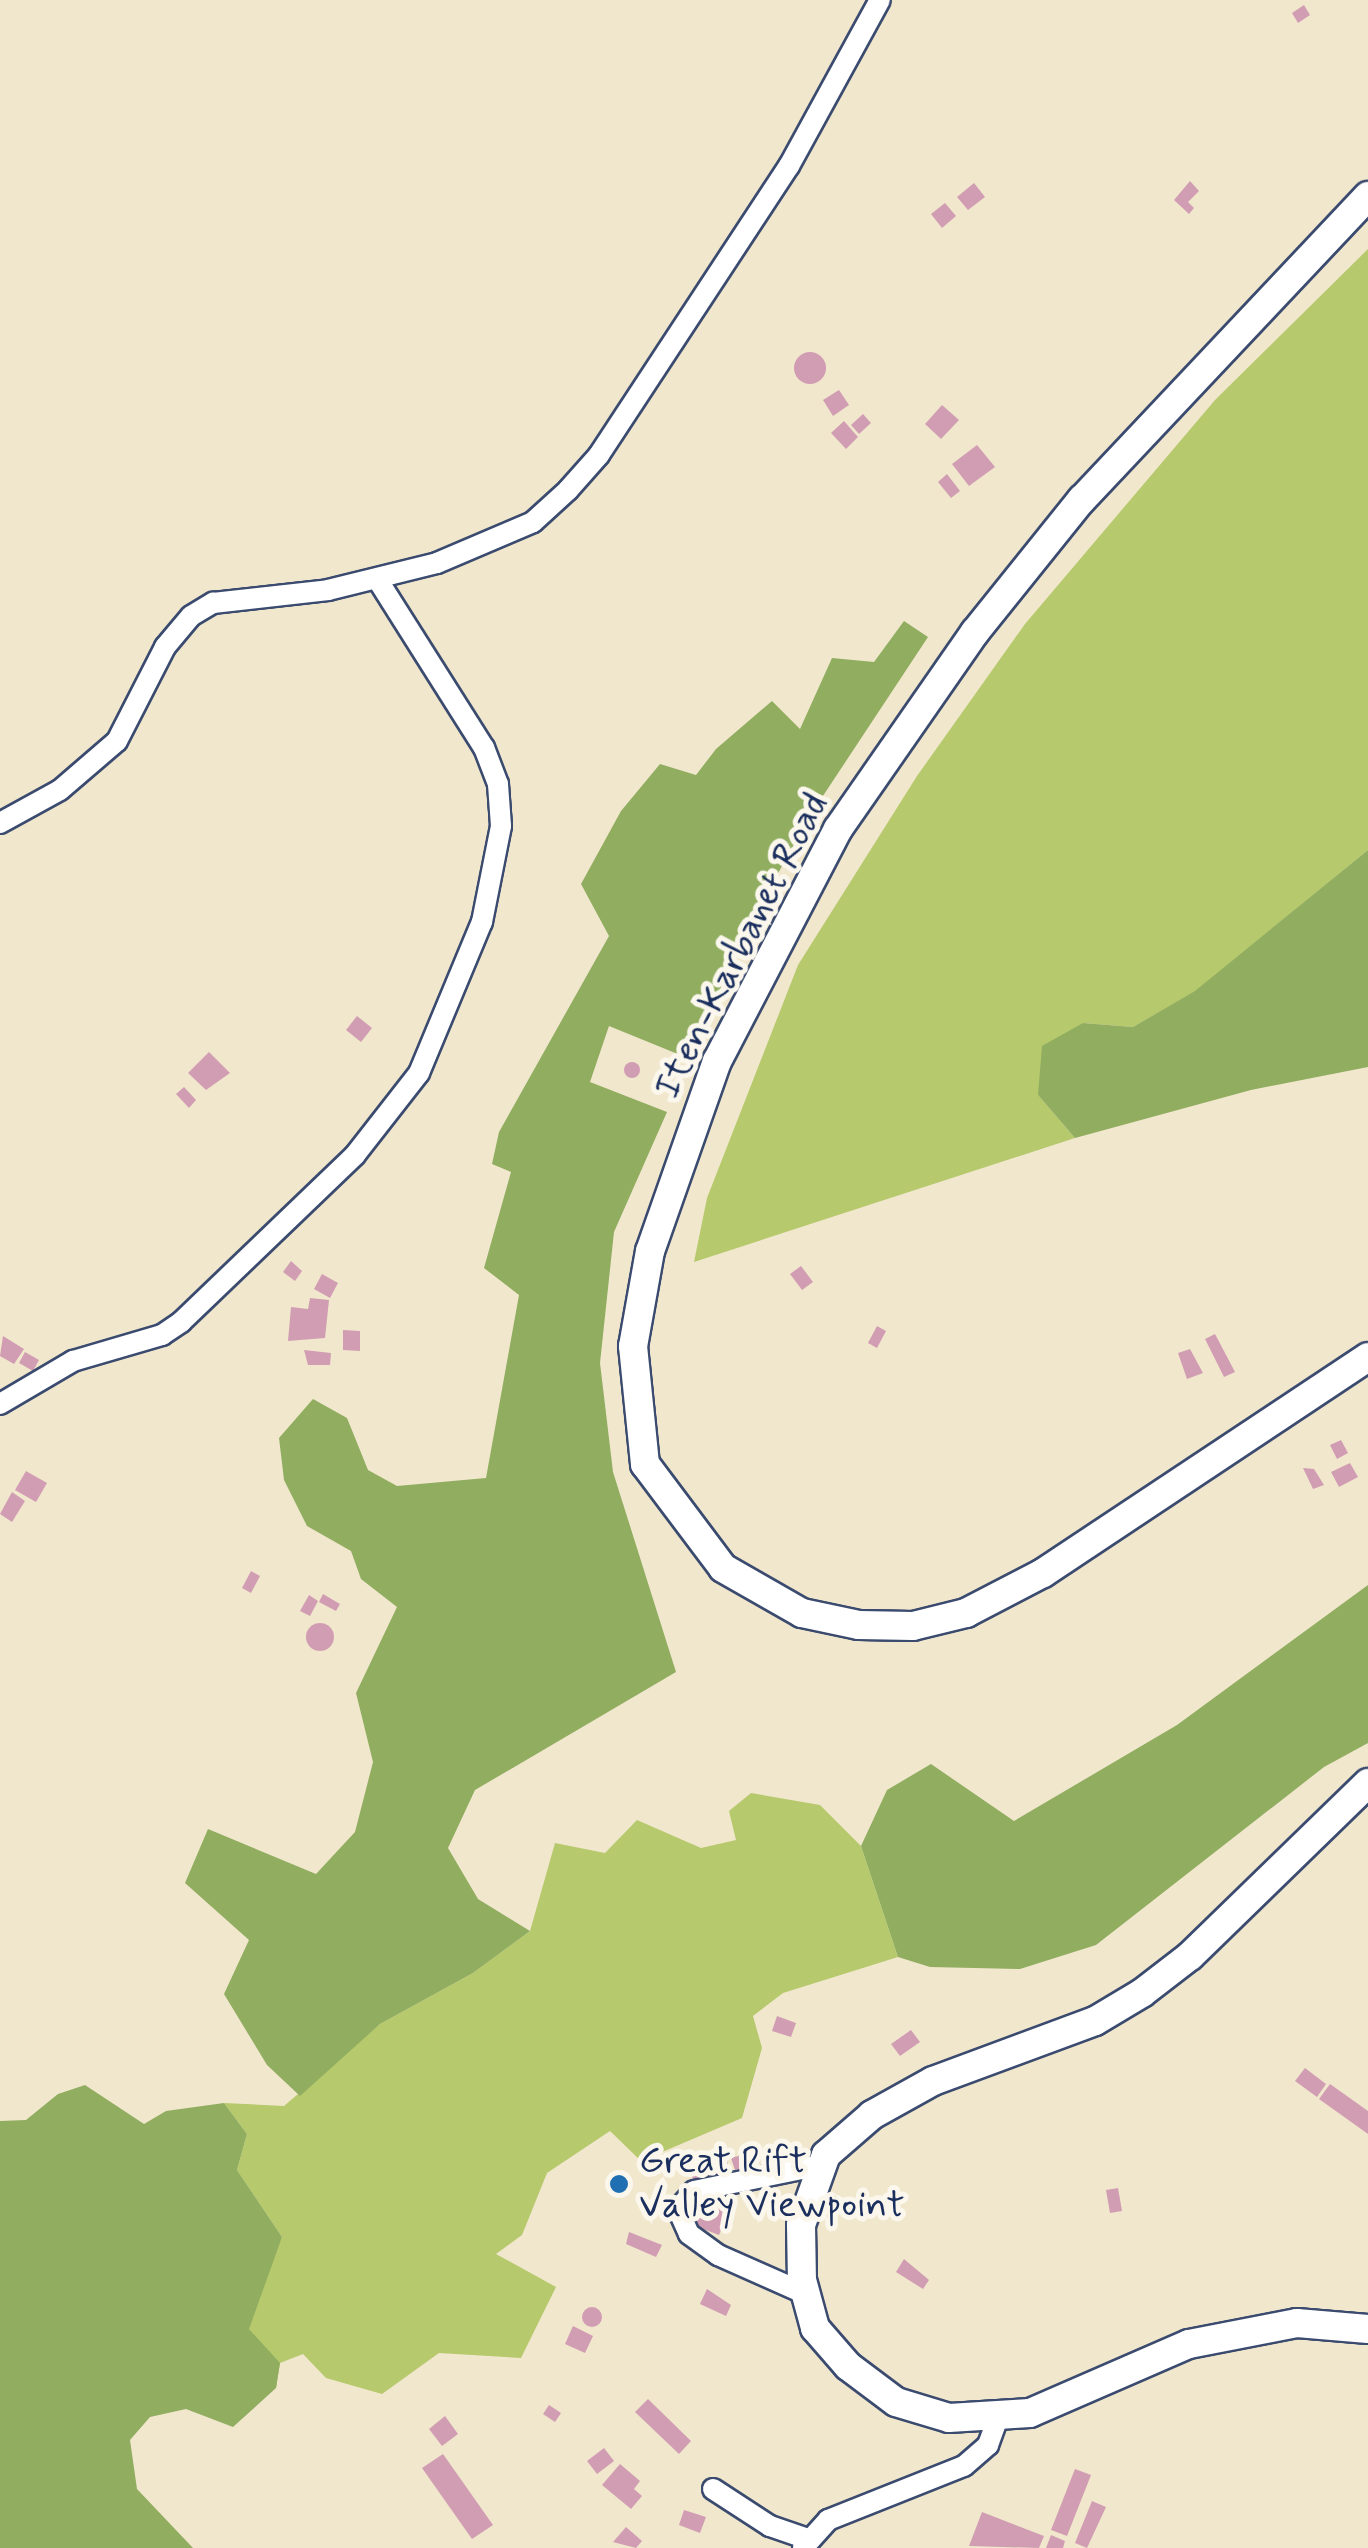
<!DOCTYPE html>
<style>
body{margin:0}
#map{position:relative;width:1368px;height:2548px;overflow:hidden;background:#f1e7cd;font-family:Mynerve,sans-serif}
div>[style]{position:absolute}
.green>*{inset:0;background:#b6c96c}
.forest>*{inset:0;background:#90ad60}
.building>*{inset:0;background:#d19db3}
.round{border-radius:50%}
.roads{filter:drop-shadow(2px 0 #3b4b6f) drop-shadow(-2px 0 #3b4b6f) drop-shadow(0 2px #3b4b6f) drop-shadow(0 -2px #3b4b6f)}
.minor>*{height:20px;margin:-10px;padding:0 10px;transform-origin:10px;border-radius:10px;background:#fff}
.major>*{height:28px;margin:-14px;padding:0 14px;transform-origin:14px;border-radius:14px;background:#fff}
.dots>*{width:28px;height:28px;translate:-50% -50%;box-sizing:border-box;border:5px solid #fbf7ec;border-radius:50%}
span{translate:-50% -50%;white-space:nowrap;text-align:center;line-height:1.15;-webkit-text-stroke:10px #fbf7ec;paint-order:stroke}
.street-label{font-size:38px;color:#1b2f5e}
.poi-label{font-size:38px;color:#1b2f5e}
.left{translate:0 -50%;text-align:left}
</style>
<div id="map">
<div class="green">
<i style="clip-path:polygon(1368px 249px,1368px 850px,1196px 991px,1133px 1027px,1083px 1023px,1038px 1095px,1075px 1138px,694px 1262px,707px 1198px,798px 965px,917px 776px,1025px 624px,1215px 400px)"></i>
<i style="clip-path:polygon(751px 1793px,820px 1805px,861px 1846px,898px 1957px,783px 1993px,753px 2016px,762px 2048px,742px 2118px,641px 2161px,610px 2131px,547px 2173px,522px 2235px,496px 2254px,556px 2287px,521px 2358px,439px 2353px,382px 2394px,326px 2378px,303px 2354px,280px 2363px,276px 2388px,245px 2320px,282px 2237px,237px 2170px,247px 2134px,224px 2103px,284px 2106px,380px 2024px,473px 1973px,530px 1931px,555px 1843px,605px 1853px,637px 1820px,701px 1848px,736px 1840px,729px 1811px)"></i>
</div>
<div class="forest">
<i style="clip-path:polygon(904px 621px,928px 637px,813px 811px,745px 932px,690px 1059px,609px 1026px,590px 1082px,667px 1112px,614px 1232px,600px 1363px,613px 1472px,676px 1672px,475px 1790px,448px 1848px,478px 1899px,530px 1931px,473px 1973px,380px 2024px,300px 2096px,267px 2065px,224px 1994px,249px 1940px,185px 1883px,208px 1829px,316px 1874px,355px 1832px,373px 1762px,356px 1693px,397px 1607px,361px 1579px,351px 1551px,307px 1526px,284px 1480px,279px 1438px,313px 1399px,347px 1418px,368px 1470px,397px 1486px,486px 1478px,519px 1295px,484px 1268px,511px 1172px,492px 1164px,499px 1132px,609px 936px,581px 884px,621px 811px,660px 764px,696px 775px,716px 749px,772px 701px,800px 729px,832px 658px,874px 662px)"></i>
<i style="clip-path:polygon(1368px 850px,1368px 1067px,1251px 1090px,1075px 1138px,1038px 1095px,1042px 1046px,1083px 1023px,1133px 1027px,1195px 991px)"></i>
<i style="clip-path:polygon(1368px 1585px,1368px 1743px,1324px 1767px,1096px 1945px,1020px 1969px,930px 1967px,898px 1957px,861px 1846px,887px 1790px,931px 1764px,1014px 1821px,1177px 1725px)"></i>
<i style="clip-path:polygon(85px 2085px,144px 2124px,166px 2111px,224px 2103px,247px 2134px,237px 2170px,282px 2237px,249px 2329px,280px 2363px,276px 2388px,233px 2427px,186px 2409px,150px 2417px,130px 2440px,137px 2489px,193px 2548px,0 2548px,0 2121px,26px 2120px,58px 2094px)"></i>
</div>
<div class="building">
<i style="clip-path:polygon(1304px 5px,1310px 15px,1298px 23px,1292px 13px)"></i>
<i style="clip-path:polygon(1190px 181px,1199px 191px,1188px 202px,1194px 208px,1189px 214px,1174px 200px)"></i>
<i style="clip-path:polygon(974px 183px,985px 197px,968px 210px,957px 197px)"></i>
<i style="clip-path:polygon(945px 203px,956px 216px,942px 228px,931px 214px)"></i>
<i class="round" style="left:794px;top:352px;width:32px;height:32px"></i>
<i style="clip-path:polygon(839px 390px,849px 405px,833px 416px,823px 400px)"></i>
<i style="clip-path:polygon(942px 405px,959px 420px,941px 439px,925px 424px)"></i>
<i style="clip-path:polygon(863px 414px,871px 423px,859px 434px,851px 425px)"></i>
<i style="clip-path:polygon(844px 421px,858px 437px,846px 449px,831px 433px)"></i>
<i style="clip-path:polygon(977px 445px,995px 467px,969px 486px,952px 464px)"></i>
<i style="clip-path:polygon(947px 474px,960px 491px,951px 498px,938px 482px)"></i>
<i style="clip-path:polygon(357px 1016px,372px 1028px,361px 1042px,346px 1030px)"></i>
<i style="clip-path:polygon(209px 1052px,230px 1073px,206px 1090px,188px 1073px)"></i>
<i class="round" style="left:624px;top:1062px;width:16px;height:16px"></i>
<i style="clip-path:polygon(184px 1087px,196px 1100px,189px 1108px,176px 1094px)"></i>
<i style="clip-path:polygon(291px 1261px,302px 1271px,295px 1281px,283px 1272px)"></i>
<i style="clip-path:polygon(801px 1266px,813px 1282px,802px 1290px,790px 1274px)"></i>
<i style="clip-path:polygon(322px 1274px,338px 1283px,330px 1298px,314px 1289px)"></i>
<i style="clip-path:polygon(310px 1298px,329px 1300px,325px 1338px,288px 1341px,291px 1307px,308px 1309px)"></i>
<i style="clip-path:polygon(877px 1326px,886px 1331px,877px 1348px,868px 1343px)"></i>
<i style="clip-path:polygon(343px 1330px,360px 1331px,360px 1351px,343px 1350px)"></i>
<i style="clip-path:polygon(1215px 1334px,1235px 1372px,1224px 1377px,1205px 1339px)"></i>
<i style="clip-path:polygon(3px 1336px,24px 1349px,14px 1364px,0 1356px)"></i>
<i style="clip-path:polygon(1190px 1349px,1203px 1373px,1187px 1379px,1178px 1353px)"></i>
<i style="clip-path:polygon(304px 1350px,331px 1353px,330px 1365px,308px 1365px)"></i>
<i style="clip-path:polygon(25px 1352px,39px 1360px,33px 1371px,19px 1363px)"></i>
<i style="clip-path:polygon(1341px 1440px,1348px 1453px,1337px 1459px,1330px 1445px)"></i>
<i style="clip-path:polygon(1350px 1463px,1358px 1477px,1339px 1487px,1331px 1472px)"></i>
<i style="clip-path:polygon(1303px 1468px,1314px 1469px,1324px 1485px,1313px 1489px)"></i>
<i style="clip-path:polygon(26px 1471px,47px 1483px,36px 1502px,15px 1490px)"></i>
<i style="clip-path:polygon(12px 1492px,25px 1501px,12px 1522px,0 1514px)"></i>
<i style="clip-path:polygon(251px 1571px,260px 1576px,251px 1593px,242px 1588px)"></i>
<i style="clip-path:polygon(323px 1594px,340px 1604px,336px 1611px,319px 1602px)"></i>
<i style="clip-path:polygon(309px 1595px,318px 1601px,310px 1616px,300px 1611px)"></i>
<i class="round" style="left:306px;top:1623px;width:28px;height:28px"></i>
<i style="clip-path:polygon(777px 2016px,796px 2023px,791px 2037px,772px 2031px)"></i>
<i style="clip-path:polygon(911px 2030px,920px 2042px,900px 2056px,891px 2044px)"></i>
<i style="clip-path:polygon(1305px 2068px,1326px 2084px,1317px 2097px,1295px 2081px)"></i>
<i style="clip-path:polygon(1330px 2084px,1368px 2111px,1368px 2134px,1319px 2099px)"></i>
<i style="clip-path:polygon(753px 2152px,756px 2164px,735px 2170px,731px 2158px)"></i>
<i style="clip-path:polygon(725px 2156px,731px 2172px,695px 2185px,689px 2169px)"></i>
<i style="clip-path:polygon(1118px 2188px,1122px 2211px,1110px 2213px,1106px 2190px)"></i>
<i style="clip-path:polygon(707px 2193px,732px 2203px,719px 2235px,695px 2226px)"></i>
<i style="clip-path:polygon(629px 2232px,662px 2245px,656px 2257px,626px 2244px)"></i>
<i style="clip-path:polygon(904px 2259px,929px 2280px,923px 2289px,896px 2272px)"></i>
<i style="clip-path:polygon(707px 2289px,731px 2305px,726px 2316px,700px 2304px)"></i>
<i class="round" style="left:582px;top:2307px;width:20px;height:20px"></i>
<i style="clip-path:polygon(573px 2326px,593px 2336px,585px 2353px,565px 2344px)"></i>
<i style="clip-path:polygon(648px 2399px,691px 2441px,679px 2454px,635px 2412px)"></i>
<i style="clip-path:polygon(549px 2405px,561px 2413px,555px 2422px,543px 2414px)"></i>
<i style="clip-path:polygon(445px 2416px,458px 2434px,442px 2446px,429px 2429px)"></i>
<i style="clip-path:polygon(604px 2448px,614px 2461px,597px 2474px,587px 2461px)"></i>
<i style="clip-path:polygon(443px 2454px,493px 2525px,472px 2539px,422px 2468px)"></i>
<i style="clip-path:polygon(620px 2464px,640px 2481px,634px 2489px,642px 2496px,631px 2509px,602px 2485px)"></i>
<i style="clip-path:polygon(1075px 2469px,1091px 2475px,1067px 2536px,1051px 2530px)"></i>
<i style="clip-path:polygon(1092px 2501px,1106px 2507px,1087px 2548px,1075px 2543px)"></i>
<i style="clip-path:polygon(684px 2510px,706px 2517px,700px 2533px,679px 2525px)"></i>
<i style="clip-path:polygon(982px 2512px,1044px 2536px,1039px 2548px,969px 2546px)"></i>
<i style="clip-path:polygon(626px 2527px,642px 2541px,636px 2548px,613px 2542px)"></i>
<i style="clip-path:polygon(1051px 2535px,1065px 2541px,1063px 2548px,1046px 2548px)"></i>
</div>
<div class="roads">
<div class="minor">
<i style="left:0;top:823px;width:68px;rotate:-28.8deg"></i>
<i style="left:60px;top:790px;width:75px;rotate:-40.7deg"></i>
<i style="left:117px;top:741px;width:106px;rotate:-62.9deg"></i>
<i style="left:165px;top:647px;width:40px;rotate:-50deg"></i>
<i style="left:191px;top:616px;width:26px;rotate:-31deg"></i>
<i style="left:213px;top:603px;width:116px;rotate:-6.4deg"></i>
<i style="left:328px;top:590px;width:112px;rotate:-13.9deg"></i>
<i style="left:437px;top:563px;width:104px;rotate:-23.1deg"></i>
<i style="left:533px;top:522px;width:47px;rotate:-42.4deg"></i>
<i style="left:568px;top:490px;width:47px;rotate:-48.5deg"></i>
<i style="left:599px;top:455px;width:346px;rotate:-56.7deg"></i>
<i style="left:789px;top:166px;width:189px;rotate:-61.3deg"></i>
<i style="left:0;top:1404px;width:85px;rotate:-30.5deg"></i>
<i style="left:73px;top:1361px;width:93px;rotate:-16.3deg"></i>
<i style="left:162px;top:1335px;width:23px;rotate:-34deg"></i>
<i style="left:181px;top:1322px;width:241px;rotate:-43.8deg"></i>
<i style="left:355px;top:1155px;width:104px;rotate:-52deg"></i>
<i style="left:419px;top:1073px;width:164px;rotate:-67.4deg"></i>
<i style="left:482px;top:922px;width:98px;rotate:-78.8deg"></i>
<i style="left:501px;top:826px;width:42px;rotate:-94.1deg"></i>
<i style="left:498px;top:784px;width:39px;rotate:-111deg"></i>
<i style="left:484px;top:748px;width:200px;rotate:-122.3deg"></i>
<i style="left:806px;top:2294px;width:96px;rotate:-156.1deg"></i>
<i style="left:718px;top:2255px;width:36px;rotate:-144deg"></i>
<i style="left:689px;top:2234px;width:27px;rotate:-114deg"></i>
<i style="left:678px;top:2209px;width:24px;rotate:-48deg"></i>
<i style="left:694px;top:2191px;width:130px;rotate:-11.6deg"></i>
<i style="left:713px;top:2489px;width:68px;rotate:33deg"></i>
<i style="left:770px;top:2526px;width:40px;rotate:18.9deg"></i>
<i style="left:803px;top:2548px;width:38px;rotate:-48deg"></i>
<i style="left:828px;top:2520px;width:146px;rotate:-21.7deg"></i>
<i style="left:964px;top:2466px;width:32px;rotate:-41deg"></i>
<i style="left:988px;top:2445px;width:30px;rotate:-70deg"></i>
</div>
<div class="major">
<i style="left:1368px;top:196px;width:417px;rotate:133.3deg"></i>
<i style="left:1082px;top:499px;width:171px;rotate:128.8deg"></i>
<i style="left:975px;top:632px;width:240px;rotate:124.8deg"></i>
<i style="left:838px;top:829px;width:262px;rotate:117.5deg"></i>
<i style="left:717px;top:1061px;width:201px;rotate:109.4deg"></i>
<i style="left:650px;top:1251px;width:97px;rotate:100.1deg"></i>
<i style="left:633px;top:1346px;width:119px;rotate:84.2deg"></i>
<i style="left:645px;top:1464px;width:130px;rotate:53.1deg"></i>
<i style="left:723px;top:1568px;width:91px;rotate:29.7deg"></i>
<i style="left:802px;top:1613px;width:58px;rotate:11.9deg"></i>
<i style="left:859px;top:1625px;width:54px;rotate:1.1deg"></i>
<i style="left:913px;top:1626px;width:55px;rotate:-13.8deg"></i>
<i style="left:966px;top:1613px;width:87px;rotate:-27.5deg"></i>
<i style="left:1043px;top:1573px;width:390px;rotate:-33.6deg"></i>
<i style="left:1368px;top:1783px;width:248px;rotate:135.8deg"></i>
<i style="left:1190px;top:1956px;width:61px;rotate:142.4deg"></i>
<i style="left:1142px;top:1993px;width:55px;rotate:149.2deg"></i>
<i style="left:1095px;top:2021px;width:173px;rotate:159.7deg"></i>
<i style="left:933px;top:2081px;width:70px;rotate:150.9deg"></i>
<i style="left:872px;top:2115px;width:61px;rotate:139deg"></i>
<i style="left:826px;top:2155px;width:74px;rotate:109.7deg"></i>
<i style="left:801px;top:2225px;width:55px;rotate:89deg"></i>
<i style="left:802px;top:2280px;width:50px;rotate:74.8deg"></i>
<i style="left:815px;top:2328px;width:50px;rotate:49deg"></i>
<i style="left:848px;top:2366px;width:60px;rotate:36.9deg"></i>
<i style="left:896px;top:2402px;width:55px;rotate:16.8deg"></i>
<i style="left:949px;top:2418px;width:81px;rotate:-3.5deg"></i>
<i style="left:1030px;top:2413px;width:173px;rotate:-23.5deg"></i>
<i style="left:1189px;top:2344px;width:110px;rotate:-11deg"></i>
<i style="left:1297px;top:2323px;width:71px;rotate:4.8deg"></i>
</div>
</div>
<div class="dots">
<i style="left:619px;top:2184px;background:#1f6fb2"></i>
</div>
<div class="street-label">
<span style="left:742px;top:946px;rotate:-63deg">Iten-Karbanet Road</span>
</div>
<div class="poi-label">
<span class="left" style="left:639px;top:2184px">Great Rift<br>Valley Viewpoint</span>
</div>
</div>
